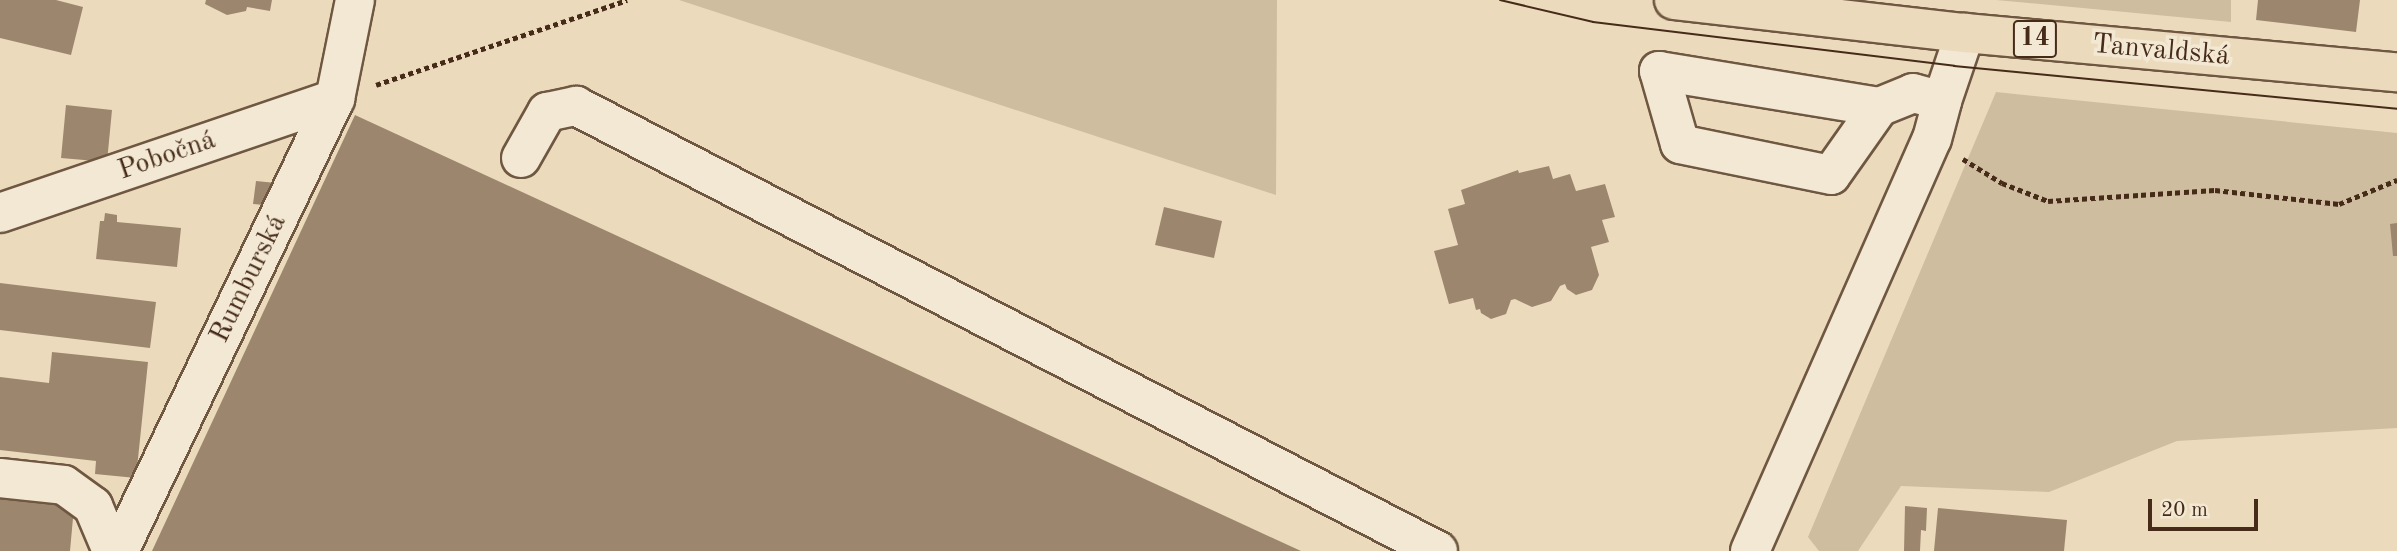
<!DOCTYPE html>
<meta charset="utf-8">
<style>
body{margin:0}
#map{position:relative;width:2397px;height:551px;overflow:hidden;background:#ebdbbc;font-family:"Old Standard TT",serif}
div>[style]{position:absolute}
.green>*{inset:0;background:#cfbda0}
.building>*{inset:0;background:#9c876e}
.path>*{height:4.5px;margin-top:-2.25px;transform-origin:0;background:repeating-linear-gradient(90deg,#462b19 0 5px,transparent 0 8.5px)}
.roads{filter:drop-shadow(2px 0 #6f5742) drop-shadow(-2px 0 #6f5742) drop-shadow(0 2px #6f5742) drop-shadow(0 -2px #6f5742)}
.minor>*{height:38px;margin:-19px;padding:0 19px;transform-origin:19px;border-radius:19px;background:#f2e8d3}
.major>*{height:38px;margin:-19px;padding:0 19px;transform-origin:19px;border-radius:19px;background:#ebdbbc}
.tram>*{height:2px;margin:-1px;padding:0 1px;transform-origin:1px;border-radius:1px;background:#462b19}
span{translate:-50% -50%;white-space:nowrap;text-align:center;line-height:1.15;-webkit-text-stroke:7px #f2e8d3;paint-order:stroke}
.shield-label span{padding:2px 5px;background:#f2e8d3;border:2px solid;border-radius:5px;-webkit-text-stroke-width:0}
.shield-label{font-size:26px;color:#462b19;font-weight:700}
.street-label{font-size:28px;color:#462b19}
.scale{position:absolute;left:2148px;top:499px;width:110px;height:32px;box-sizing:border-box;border:4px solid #462b19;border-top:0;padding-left:9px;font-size:21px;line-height:24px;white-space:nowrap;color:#462b19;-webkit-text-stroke:5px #f2e8d3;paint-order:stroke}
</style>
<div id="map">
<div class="green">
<i style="clip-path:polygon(679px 0,1277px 0,1276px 195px)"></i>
<i style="clip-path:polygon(1996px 0,2231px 0,2231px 22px)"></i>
<i style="clip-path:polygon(1996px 92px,2397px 133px,2397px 428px,2177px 441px,2049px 492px,1901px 486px,1858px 551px,1819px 551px,1808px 537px)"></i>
</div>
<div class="building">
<i style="clip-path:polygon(0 0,56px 0,83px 7px,71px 55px,0 38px)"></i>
<i style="clip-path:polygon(206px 0,272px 0,270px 11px,247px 7px,246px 11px,227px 15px,205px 4px)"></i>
<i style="clip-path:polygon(2258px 0,2360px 0,2356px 32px,2256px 20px)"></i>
<i style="clip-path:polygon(66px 105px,112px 110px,107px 162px,61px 158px)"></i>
<i style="clip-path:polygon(355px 115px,1301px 551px,152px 551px)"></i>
<i style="clip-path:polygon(1549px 166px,1553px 179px,1570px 174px,1576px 191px,1605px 184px,1615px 217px,1602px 220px,1609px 242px,1591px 247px,1599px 275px,1592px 290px,1576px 295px,1567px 289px,1565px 284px,1560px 286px,1551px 301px,1532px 307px,1515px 299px,1511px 300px,1506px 314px,1491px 319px,1481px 313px,1480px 309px,1476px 310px,1473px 298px,1449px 304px,1434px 251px,1458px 245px,1448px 209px,1465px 204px,1461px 190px,1518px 170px,1519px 173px)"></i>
<i style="clip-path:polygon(256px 181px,276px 183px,272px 206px,253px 204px)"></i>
<i style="clip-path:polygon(1164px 207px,1222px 221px,1214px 258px,1155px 245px)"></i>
<i style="clip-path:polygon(105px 213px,117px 215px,117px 222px,181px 228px,177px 267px,96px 259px,100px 221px,104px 221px)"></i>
<i style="clip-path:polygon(2397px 223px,2397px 256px,2393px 256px,2390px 224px)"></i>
<i style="clip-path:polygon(0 283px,156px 302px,150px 348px,0 330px)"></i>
<i style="clip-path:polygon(52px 352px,148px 362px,136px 478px,95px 474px,96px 461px,0 450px,0 377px,49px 383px)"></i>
<i style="clip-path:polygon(0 499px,74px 507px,70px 551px,0 551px)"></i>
<i style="clip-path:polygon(1905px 506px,1927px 508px,1926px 531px,1921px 530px,1920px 551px,1904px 551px)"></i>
<i style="clip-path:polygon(1938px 508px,2067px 520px,2064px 551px,1934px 551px)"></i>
</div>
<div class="path">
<i style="left:376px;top:85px;width:265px;rotate:-18.7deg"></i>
<i style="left:1963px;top:159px;width:46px;rotate:31.6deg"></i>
<i style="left:2002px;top:183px;width:49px;rotate:21.4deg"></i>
<i style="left:2048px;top:201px;width:167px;rotate:-3.8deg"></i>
<i style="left:2215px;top:190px;width:125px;rotate:6.4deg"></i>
<i style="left:2339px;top:204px;width:63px;rotate:-22.5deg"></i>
</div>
<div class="roads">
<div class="minor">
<i style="left:1879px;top:107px;width:83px;rotate:125.2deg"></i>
<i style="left:1831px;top:175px;width:154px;rotate:-168.4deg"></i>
<i style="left:1680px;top:144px;width:76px;rotate:-106deg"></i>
<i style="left:1659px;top:71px;width:223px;rotate:9.3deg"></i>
<i style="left:1879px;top:107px;width:37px;rotate:-22deg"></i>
<i style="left:1913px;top:93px;width:30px;rotate:15deg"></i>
<i style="left:521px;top:158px;width:53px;rotate:-60.5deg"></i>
<i style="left:547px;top:112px;width:30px;rotate:-12deg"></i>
<i style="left:576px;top:106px;width:970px;rotate:27.3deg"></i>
<i style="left:0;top:213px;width:354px;rotate:-18.8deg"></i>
<i style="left:0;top:478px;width:64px;rotate:6.2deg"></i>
<i style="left:64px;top:485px;width:36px;rotate:36deg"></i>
<i style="left:93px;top:506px;width:49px;rotate:67.1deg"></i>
<i style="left:119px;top:551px;width:501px;rotate:-64.46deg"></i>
<i style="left:335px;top:99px;width:101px;rotate:-78.6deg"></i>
<i style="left:1750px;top:551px;width:450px;rotate:-66.2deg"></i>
<i style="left:1932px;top:139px;width:39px;rotate:-75deg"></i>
<i style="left:1942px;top:101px;width:72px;rotate:-71.3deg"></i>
</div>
<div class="major">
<i style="left:1674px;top:0;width:293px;rotate:6.5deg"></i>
<i style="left:1965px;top:33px;width:434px;rotate:5.2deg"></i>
</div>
</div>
<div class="tram">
<i style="left:1500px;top:0;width:96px;rotate:13.3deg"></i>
<i style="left:1593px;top:22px;width:364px;rotate:6.9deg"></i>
<i style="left:1954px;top:66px;width:445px;rotate:5.5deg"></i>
</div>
<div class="shield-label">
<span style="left:2035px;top:39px">14</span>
</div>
<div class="street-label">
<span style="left:2161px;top:51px;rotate:5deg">Tanvaldská</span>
<span style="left:167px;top:156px;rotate:-19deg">Pobočná</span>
<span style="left:249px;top:279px;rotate:-64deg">Rumburská</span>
</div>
<div class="scale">20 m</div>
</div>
